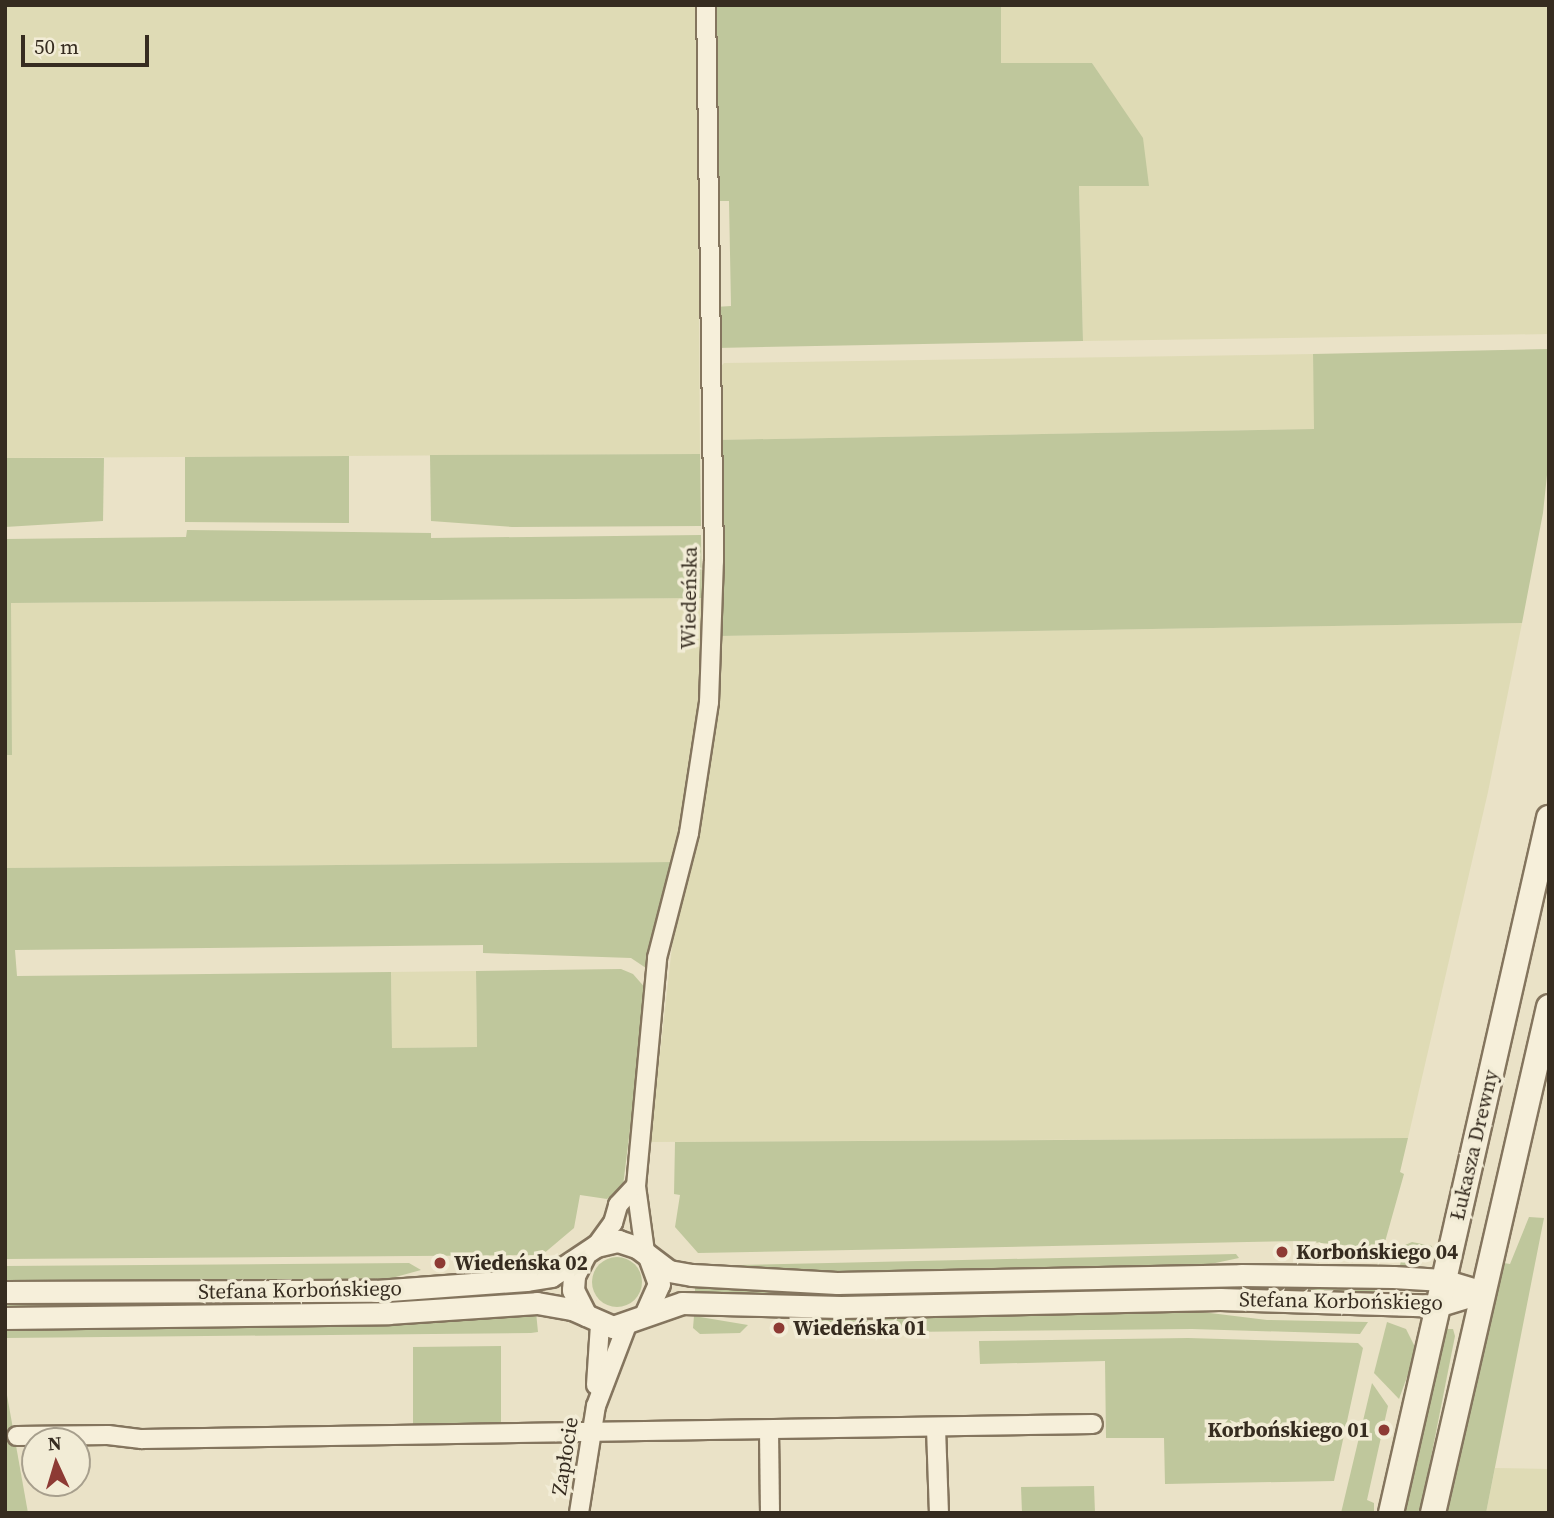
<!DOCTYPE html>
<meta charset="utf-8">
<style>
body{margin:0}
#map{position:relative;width:1554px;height:1518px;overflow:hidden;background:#eae2c7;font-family:"Source Serif 4",serif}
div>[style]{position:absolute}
.farmland>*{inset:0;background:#dfdbb5}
.green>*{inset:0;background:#bfc79c}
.round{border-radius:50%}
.roads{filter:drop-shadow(2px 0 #84755e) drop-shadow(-2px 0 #84755e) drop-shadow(0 2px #84755e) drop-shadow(0 -2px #84755e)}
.minor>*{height:18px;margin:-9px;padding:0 9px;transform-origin:9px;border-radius:9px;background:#f6efda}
.tertiary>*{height:21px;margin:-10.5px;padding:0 10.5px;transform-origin:10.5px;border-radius:10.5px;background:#f6efda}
.secondary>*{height:24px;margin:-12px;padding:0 12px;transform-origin:12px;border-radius:12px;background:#f6efda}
.dots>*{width:19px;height:19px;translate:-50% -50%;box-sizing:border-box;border:4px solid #f2ecd6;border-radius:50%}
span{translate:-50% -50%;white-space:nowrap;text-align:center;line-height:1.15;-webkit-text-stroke:7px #f2ecd6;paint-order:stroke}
.street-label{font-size:21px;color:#362c20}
.poi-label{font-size:21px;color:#362c20;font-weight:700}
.left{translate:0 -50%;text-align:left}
.right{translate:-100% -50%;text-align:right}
.frame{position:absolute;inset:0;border:7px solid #362c20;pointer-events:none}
.north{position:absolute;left:21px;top:1427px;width:70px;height:70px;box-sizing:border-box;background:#f2ecd6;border:2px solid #a79f8d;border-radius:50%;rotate:356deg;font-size:19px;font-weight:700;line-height:28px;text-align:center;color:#362c20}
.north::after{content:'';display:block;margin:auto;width:24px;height:32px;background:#8d3a34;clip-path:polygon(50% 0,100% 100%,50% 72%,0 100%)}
.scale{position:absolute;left:21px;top:35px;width:128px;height:32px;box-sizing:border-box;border:4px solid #362c20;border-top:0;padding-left:9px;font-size:21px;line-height:24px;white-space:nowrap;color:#362c20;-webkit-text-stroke:5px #f2ecd6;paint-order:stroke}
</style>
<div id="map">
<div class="farmland">
<i style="clip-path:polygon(5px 5px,697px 5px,700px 454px,5px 458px)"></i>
<i style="clip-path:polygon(1001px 5px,1549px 5px,1549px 334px,1083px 341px,1079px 185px,1112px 93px,1092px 63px,1001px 63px)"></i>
<i style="clip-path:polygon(1313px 354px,1315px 429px,716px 440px,716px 372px,724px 363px)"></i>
<i style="clip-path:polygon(702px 598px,702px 701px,675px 862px,5px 868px,5px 755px,12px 755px,10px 603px)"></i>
<i style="clip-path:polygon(1522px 623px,1488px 792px,1408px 1138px,650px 1142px,675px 920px,705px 782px,719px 636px)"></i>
<i style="clip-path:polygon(476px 971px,477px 1047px,392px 1048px,391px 972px)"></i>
<i style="clip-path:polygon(1495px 1468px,1549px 1469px,1549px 1513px,1486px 1513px)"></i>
</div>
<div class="green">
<i style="clip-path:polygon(712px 5px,1001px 5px,1001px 63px,1092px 63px,1143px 138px,1149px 186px,1079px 186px,1083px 341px,716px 348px,715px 307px,731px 306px,729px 201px,714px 201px)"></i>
<i style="clip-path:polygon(1549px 349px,1549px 456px,1543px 513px,1522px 623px,719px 636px,716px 440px,1314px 429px,1313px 354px)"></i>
<i style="clip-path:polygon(700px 454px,701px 526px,512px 527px,431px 521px,430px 455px)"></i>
<i style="clip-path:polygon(349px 456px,349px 523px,185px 522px,185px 457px)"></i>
<i style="clip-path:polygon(5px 458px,104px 458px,103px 521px,5px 527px)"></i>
<i style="clip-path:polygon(187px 530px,431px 533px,431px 538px,701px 535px,702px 598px,11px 603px,12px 755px,5px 755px,5px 539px,186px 537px)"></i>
<i style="clip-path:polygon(675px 862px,649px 970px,631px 958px,483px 953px,483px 945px,15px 950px,17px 976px,391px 972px,392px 1048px,477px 1047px,476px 971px,621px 969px,633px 974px,647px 990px,623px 1186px,607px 1199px,580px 1195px,574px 1228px,542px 1255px,5px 1259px,5px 868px)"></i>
<i style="clip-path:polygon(1408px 1138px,1400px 1172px,1404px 1174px,1383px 1249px,1301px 1241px,698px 1253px,675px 1227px,680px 1195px,674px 1194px,675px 1142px)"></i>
<i style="clip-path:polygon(1529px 1217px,1544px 1218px,1486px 1513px,1447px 1513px,1504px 1263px,1510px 1264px)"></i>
<i style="clip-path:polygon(1412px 1242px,1432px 1246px,1430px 1253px,1416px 1267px,1399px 1269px,1405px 1245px)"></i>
<i style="clip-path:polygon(1236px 1254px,1239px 1258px,1201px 1266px,826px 1274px,697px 1266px)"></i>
<i class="round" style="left:592px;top:1257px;width:50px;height:50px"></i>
<i style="clip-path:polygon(409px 1263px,421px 1270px,381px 1281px,5px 1282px,5px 1266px)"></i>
<i style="clip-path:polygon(1237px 1284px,1376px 1287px,1374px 1294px,829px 1297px,695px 1293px,695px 1285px)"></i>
<i style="clip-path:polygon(535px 1288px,535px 1294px,363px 1305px,5px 1308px,5px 1302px,366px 1300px)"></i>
<i style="clip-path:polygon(1194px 1311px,1267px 1320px,1368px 1322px,1360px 1334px,1192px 1329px,813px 1333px,805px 1323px,840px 1315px)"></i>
<i style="clip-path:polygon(536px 1312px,538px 1332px,531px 1333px,5px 1338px,5px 1327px,374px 1323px)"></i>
<i style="clip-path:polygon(694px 1316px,748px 1325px,740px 1333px,700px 1334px,693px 1328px)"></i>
<i style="clip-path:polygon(1387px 1322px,1406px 1329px,1414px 1345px,1415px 1355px,1399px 1399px,1374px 1373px)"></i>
<i style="clip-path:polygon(1445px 1329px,1453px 1329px,1455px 1336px,1420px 1513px,1402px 1513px)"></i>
<i style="clip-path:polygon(1188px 1338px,1358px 1343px,1363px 1348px,1334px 1481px,1165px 1484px,1164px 1438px,1106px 1438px,1105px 1361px,980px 1364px,979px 1341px)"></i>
<i style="clip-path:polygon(501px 1346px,501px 1424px,413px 1426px,413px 1347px)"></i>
<i style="clip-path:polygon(1372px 1383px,1388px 1406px,1367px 1500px,1374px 1503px,1374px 1513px,1341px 1513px)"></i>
<i style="clip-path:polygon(5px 1384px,15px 1440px,28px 1513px,5px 1513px)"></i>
<i style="clip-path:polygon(1094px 1486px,1095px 1513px,1022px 1513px,1021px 1487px)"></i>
</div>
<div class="roads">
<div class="minor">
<i style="left:596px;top:1246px;width:29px;rotate:-54deg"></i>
<i style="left:613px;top:1223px;width:19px;rotate:-74deg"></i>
<i style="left:618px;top:1205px;width:26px;rotate:-47deg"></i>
<i style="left:645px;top:1252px;width:67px;rotate:-97.8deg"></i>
<i style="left:636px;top:1186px;width:229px;rotate:-84.7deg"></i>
<i style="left:657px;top:958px;width:129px;rotate:-75.6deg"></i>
<i style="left:689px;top:833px;width:133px;rotate:-81.3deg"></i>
<i style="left:709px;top:702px;width:141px;rotate:-88deg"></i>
<i style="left:714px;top:561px;width:556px;rotate:-90.82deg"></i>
<i style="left:596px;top:1385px;width:61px;rotate:-86.2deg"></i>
<i style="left:936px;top:1428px;width:85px;rotate:88deg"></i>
<i style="left:769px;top:1430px;width:83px;rotate:89.3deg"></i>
<i style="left:17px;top:1436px;width:91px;rotate:-0.6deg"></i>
<i style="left:108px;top:1435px;width:34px;rotate:7deg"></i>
<i style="left:142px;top:1439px;width:951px;rotate:-0.9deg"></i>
<i style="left:579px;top:1513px;width:108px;rotate:-81deg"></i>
<i style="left:596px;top:1406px;width:87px;rotate:-69.1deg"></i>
</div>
<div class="tertiary">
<i style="left:584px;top:1256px;width:22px;rotate:117deg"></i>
<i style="left:574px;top:1276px;width:14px;rotate:94deg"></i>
<i style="left:573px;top:1290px;width:28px;rotate:63deg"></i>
<i style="left:5px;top:1292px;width:371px;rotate:-0.2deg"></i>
<i style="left:376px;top:1291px;width:151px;rotate:-4.2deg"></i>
<i style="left:527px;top:1280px;width:24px;rotate:-9deg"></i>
<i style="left:551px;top:1276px;width:54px;rotate:-33.7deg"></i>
<i style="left:596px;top:1246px;width:23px;rotate:-13deg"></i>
<i style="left:618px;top:1241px;width:20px;rotate:18deg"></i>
<i style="left:637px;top:1247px;width:40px;rotate:37deg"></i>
<i style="left:669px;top:1271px;width:23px;rotate:10deg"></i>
<i style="left:692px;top:1275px;width:145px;rotate:3.2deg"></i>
<i style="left:837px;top:1283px;width:404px;rotate:-1.1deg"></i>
<i style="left:1241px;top:1275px;width:152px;rotate:0.8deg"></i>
<i style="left:1393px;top:1277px;width:50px;rotate:3.4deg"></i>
<i style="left:1443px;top:1280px;width:42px;rotate:16.7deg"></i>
<i style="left:645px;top:1315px;width:34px;rotate:-66deg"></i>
<i style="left:659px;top:1284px;width:29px;rotate:-110deg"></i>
<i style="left:5px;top:1318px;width:383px;rotate:-0.7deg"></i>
<i style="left:388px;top:1313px;width:149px;rotate:-3.8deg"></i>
<i style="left:537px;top:1303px;width:36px;rotate:10deg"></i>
<i style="left:572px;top:1309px;width:45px;rotate:23.7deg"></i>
<i style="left:613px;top:1327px;width:73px;rotate:-19.2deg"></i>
<i style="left:682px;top:1303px;width:159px;rotate:1.4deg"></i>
<i style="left:841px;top:1307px;width:379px;rotate:-1.2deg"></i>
<i style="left:1220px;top:1299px;width:217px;rotate:1.8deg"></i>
<i style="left:1437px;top:1306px;width:48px;rotate:-16.9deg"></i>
</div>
<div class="secondary">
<i style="left:1391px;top:1513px;width:713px;rotate:-77.19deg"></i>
<i style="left:1433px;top:1513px;width:519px;rotate:-77.09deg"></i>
</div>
</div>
<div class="dots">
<i style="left:1282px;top:1252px;background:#8d3a34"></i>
<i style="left:440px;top:1263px;background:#8d3a34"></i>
<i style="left:779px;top:1328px;background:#8d3a34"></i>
<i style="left:1384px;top:1430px;background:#8d3a34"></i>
</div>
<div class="street-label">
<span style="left:689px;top:598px;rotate:-89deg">Wiedeńska</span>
<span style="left:1474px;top:1145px;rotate:-77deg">Łukasza Drewny</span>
<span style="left:300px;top:1290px;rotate:-1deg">Stefana Korbońskiego</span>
<span style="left:1341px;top:1301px;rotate:1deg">Stefana Korbońskiego</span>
<span style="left:565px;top:1456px;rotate:-81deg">Zapłocie</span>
</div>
<div class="poi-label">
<span class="left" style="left:1296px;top:1252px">Korbońskiego 04</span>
<span class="left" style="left:454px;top:1263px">Wiedeńska 02</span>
<span class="left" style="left:793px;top:1328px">Wiedeńska 01</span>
<span class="right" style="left:1370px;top:1430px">Korbońskiego 01</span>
</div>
<div class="frame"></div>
<div class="north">N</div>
<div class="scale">50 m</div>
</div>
